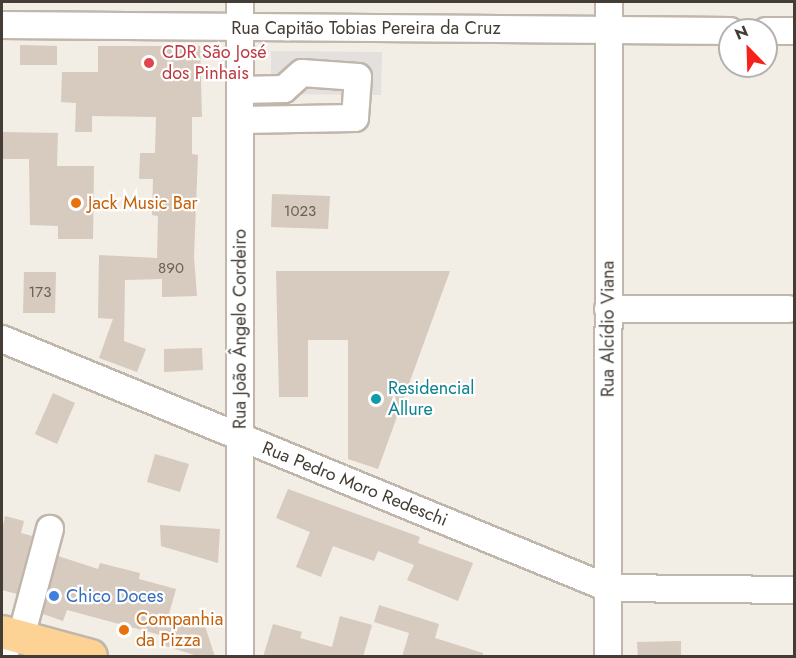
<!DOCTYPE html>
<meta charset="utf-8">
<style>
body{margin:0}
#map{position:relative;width:796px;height:658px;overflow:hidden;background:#f2ede5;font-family:Jost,sans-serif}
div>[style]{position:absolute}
.parking>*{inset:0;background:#e3e0dd}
.building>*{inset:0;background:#d7cabe}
.roads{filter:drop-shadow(2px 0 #c0b6ab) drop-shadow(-2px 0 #c0b6ab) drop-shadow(0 2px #c0b6ab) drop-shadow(0 -2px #c0b6ab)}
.minor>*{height:26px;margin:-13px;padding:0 13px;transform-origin:13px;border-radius:13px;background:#fff}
.major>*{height:32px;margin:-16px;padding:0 16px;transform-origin:16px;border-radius:16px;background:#fcd394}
.dots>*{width:16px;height:16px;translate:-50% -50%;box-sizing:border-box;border:3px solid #fff;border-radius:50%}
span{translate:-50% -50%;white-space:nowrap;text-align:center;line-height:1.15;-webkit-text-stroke:4.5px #fff;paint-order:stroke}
.number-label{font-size:15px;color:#696057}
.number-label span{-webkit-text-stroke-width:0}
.street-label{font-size:18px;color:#443d35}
.health-label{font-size:18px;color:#be3a42}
.left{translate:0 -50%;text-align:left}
.food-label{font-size:18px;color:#c56008}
.culture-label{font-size:18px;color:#0d838f}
.shop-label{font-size:18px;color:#366cbe}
.frame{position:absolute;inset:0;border:3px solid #443d35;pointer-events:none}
.north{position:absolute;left:718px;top:18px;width:60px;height:60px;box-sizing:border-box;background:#fff;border:2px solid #b4b1ae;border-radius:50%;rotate:337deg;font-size:16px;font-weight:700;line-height:24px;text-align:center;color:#443d35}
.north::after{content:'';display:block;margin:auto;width:21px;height:27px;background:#f62119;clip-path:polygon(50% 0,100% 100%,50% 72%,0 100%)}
</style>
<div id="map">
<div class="parking">
<i style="clip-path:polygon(271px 51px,382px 52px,381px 95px,271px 94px)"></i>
</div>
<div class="building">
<i style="clip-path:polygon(20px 45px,57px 46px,57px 65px,20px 65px)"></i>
<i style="clip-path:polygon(98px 46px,200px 46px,202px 117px,192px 117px,192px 154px,198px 155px,194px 257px,197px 296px,162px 297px,162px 279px,125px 280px,124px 341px,146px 349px,137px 372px,99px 358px,113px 319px,98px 318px,99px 255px,157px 258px,158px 216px,152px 215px,153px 179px,139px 179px,140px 153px,155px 153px,156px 117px,92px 116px,92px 132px,75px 132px,76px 103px,61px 102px,62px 72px,98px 72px)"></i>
<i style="clip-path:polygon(2px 132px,58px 133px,57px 166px,94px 166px,93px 239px,58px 239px,58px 226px,30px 225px,29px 159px,2px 159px)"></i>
<i style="clip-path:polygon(272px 194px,330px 196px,328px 229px,271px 227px)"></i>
<i style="clip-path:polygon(276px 271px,450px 271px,378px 469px,348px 459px,348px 340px,308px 340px,308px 397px,279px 397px)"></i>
<i style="clip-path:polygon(24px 272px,56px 272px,55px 313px,23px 313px)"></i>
<i style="clip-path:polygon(202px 348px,203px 370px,164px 372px,164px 349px)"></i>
<i style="clip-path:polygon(53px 393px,75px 403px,57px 444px,35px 434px)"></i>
<i style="clip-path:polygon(155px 454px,189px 464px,180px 492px,147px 482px)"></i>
<i style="clip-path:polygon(288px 489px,420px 537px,418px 543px,473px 563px,458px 601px,407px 580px,414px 565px,378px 551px,374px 561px,333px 546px,321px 577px,296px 567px,310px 532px,276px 518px)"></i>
<i style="clip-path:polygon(5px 516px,24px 521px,21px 533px,32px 536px,17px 594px,2px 590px,2px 530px)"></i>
<i style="clip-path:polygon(160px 525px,220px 529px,218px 563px,161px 546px)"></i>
<i style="clip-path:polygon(58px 556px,98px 569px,100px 563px,140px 573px,139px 579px,176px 589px,169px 614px,204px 623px,215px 657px,201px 657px,162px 645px,164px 636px,67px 610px,63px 621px,43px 614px)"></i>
<i style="clip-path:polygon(379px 605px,439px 624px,435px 638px,483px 653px,483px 657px,402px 657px,409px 633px,374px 622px)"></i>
<i style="clip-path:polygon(340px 616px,372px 625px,363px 657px,263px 657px,273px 624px,302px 632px,300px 638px,332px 647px)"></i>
<i style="clip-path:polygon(681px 641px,681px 657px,638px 657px,637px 642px)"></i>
</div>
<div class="roads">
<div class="minor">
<i style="left:2px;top:25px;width:728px;rotate:0.47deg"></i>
<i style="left:766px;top:31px;width:28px"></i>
<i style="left:240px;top:90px;width:44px;rotate:-1.3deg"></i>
<i style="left:284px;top:89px;width:24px;rotate:-42deg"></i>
<i style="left:302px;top:73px;width:56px;rotate:4.1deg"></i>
<i style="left:358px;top:77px;width:41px;rotate:94.2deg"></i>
<i style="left:355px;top:118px;width:115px;rotate:179deg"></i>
<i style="left:608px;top:309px;width:180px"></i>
<i style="left:2px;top:339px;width:655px;rotate:22.34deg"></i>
<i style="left:608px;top:588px;width:186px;rotate:0.6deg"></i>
<i style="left:21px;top:637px;width:112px;rotate:-75deg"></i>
<i style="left:5px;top:656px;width:22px;rotate:-85deg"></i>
<i style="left:240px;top:656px;width:654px;rotate:-90deg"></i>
<i style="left:608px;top:656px;width:654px;rotate:-89.91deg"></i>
</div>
<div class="major">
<i style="left:2px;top:632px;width:92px;rotate:15.1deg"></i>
</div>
</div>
<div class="dots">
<i style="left:149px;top:63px;background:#e0444e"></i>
<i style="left:76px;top:203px;background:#e8710a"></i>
<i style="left:376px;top:399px;background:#0f9aa8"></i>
<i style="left:54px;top:596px;background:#3f7fe0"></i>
<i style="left:124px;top:630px;background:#e8710a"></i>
</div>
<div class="number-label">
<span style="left:300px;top:212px">1023</span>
<span style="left:171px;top:269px">890</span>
<span style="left:40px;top:293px">173</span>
</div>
<div class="street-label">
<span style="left:366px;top:28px">Rua Capitão Tobias Pereira da Cruz</span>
<span style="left:240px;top:329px;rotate:-90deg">Rua João Ângelo Cordeiro</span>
<span style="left:608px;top:329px;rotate:-90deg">Rua Alcídio Viana</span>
<span style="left:355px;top:484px;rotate:22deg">Rua Pedro Moro Redeschi</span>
</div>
<div class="health-label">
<span class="left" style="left:162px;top:63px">CDR São José<br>dos Pinhais</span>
</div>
<div class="food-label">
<span class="left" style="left:88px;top:203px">Jack Music Bar</span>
<span class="left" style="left:136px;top:630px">Companhia<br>da Pizza</span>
</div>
<div class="culture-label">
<span class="left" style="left:388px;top:399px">Residencial<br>Allure</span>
</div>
<div class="shop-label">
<span class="left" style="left:66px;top:596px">Chico Doces</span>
</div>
<div class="frame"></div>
<div class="north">N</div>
</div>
